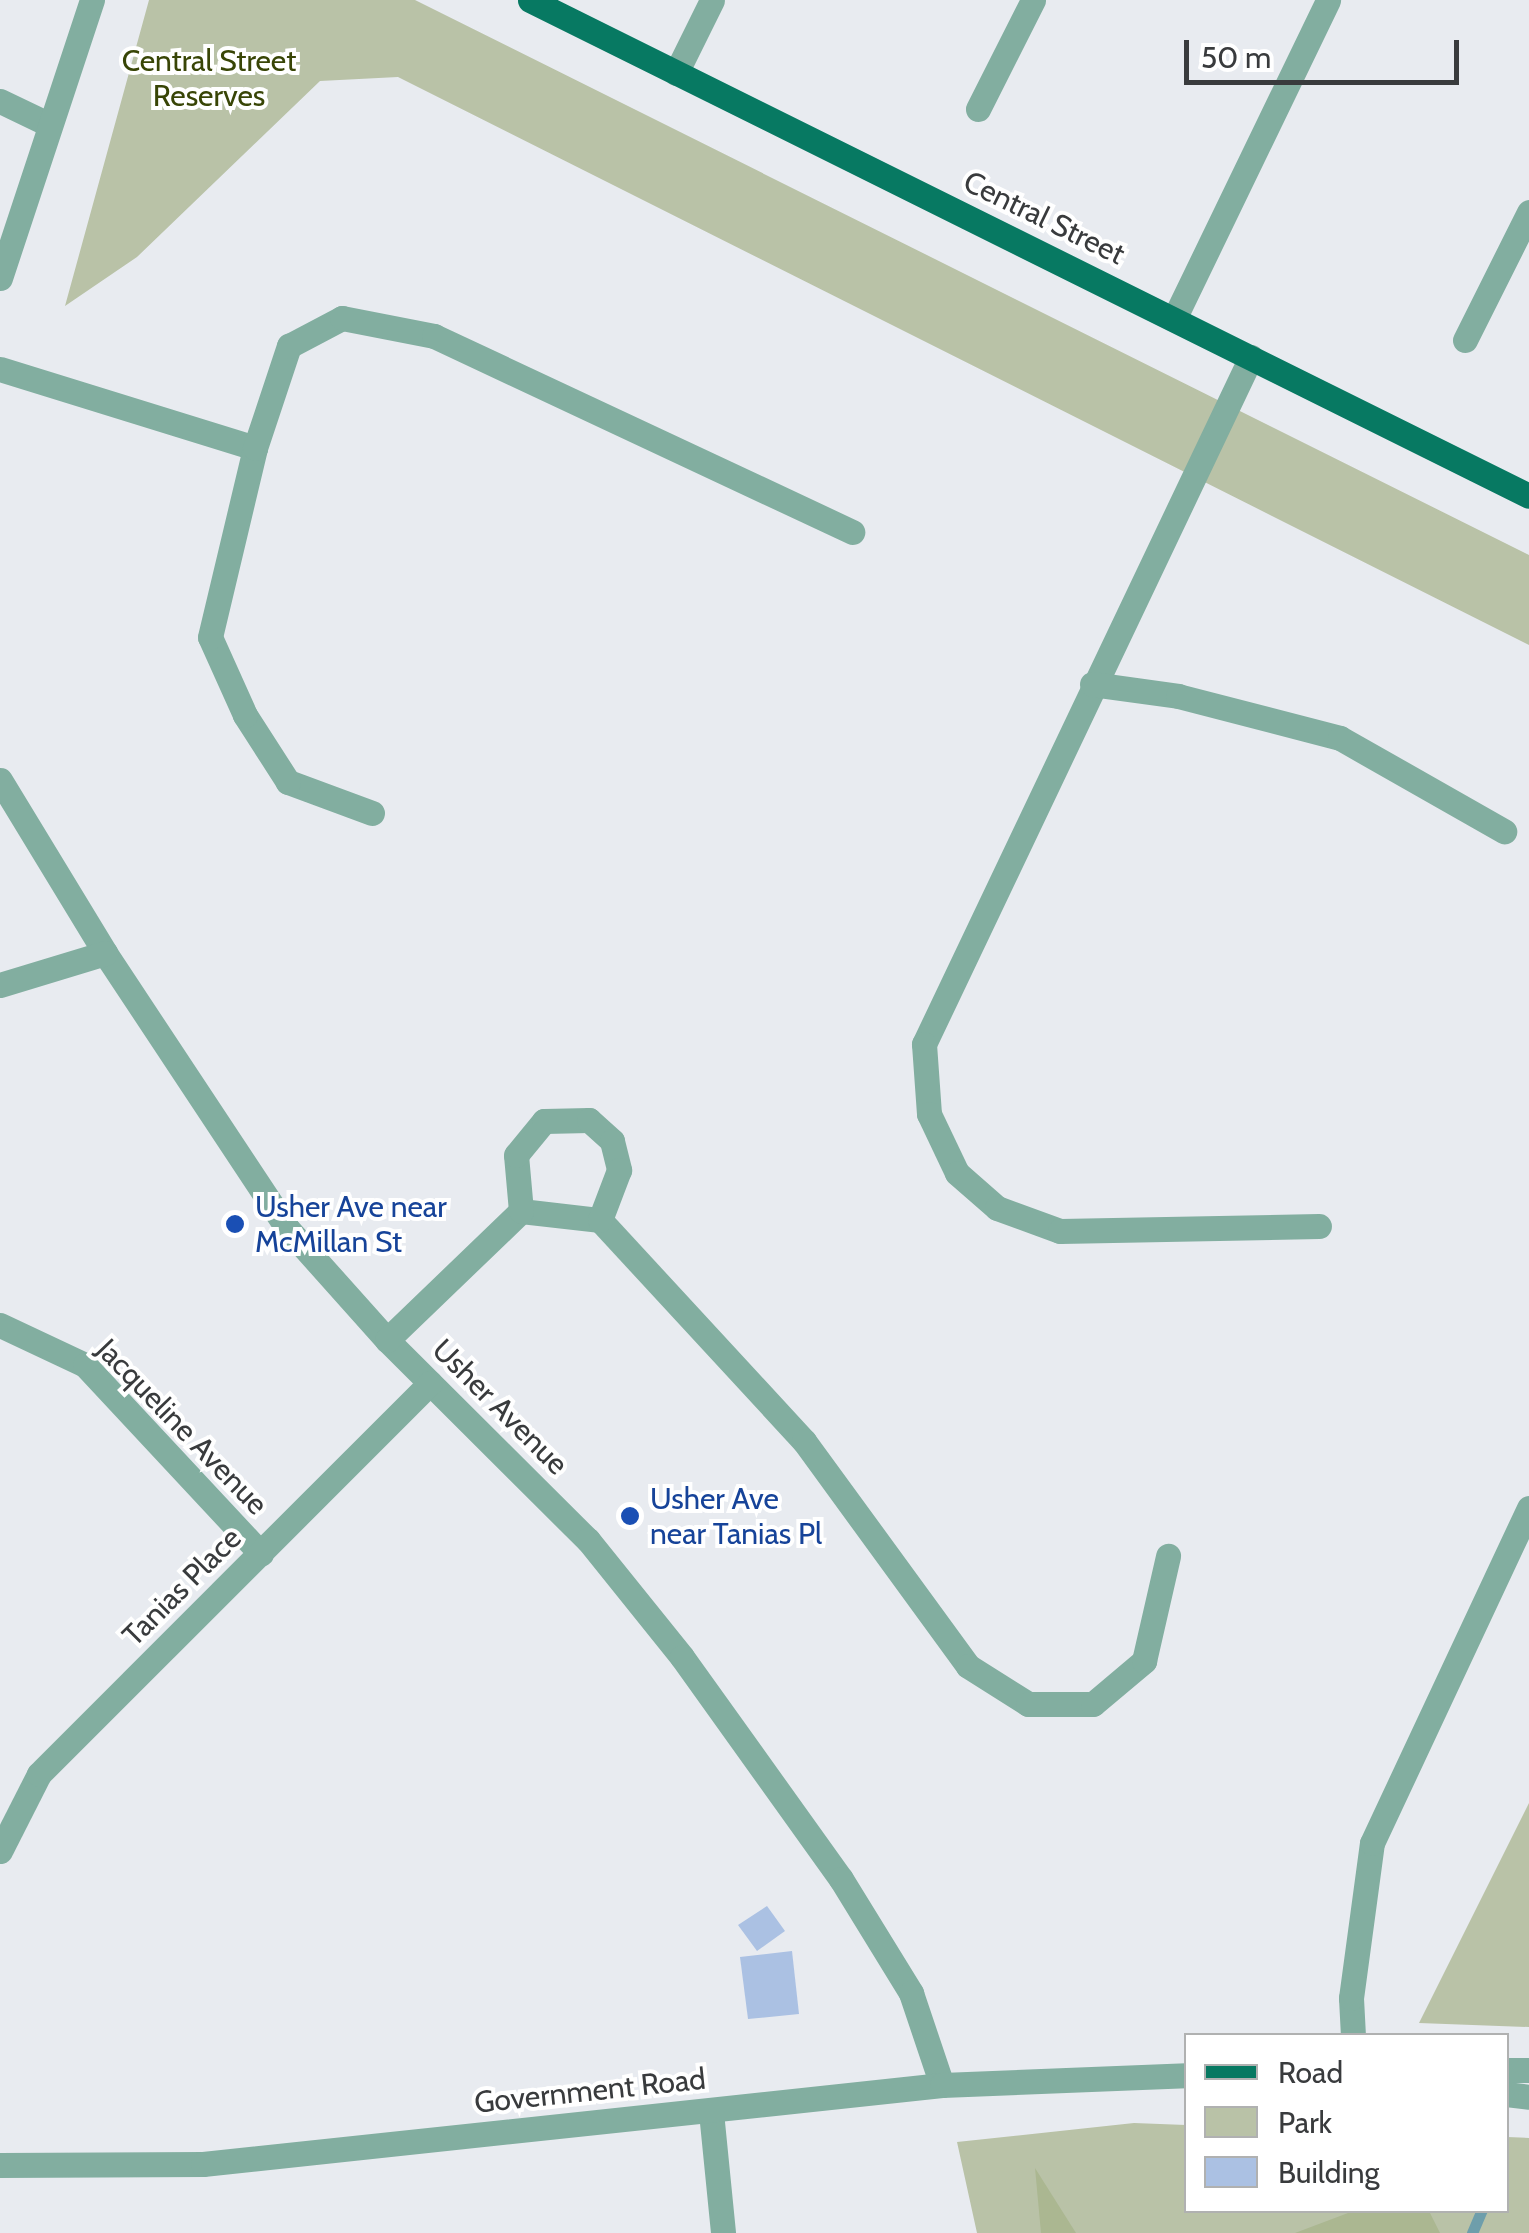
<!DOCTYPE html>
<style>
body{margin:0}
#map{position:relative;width:1529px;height:2233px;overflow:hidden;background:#e8ebf0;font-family:Cabin,sans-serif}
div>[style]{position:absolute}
.green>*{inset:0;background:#b9c2a7}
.forest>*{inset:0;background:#abb791}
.stream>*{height:11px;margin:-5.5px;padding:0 5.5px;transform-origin:5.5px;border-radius:5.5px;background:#6e9eab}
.building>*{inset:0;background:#abc1e3}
.minor>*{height:25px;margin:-12.5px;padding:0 12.5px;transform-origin:12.5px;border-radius:12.5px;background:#82aea0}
.major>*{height:25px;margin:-12.5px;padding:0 12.5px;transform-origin:12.5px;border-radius:12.5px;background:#077962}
.dots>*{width:28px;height:28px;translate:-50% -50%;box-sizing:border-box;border:5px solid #fff;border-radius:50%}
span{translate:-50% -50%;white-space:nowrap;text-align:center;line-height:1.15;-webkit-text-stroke:8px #fff;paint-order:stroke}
.park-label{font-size:30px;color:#384506}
.street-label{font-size:30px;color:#393b3d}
.transit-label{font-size:30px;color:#164399}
.left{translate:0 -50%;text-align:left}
.legend{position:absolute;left:1184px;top:2033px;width:325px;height:180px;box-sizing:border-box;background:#fff;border:2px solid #b0b1b1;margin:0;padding:12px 18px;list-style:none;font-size:30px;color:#393b3d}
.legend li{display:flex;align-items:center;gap:20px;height:50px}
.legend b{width:50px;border:2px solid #b0b1b1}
.scale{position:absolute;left:1184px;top:40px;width:275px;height:45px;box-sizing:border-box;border:5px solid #393b3d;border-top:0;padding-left:12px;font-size:30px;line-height:35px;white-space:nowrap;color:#393b3d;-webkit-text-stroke:8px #fff;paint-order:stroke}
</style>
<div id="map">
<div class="green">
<i style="clip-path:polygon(149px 0,415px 0,1529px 555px,1529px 645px,398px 77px,320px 81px,137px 257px,65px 306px)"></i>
<i style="clip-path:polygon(1529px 1803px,1529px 2027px,1419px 2023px)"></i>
<i style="clip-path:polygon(1134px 2123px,1186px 2125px,1186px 2210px,1506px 2210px,1507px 2137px,1529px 2138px,1529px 2233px,977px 2233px,957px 2142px)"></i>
</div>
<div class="forest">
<i style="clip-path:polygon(1035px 2168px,1076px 2233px,1041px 2233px)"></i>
<i style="clip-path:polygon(1356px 2210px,1429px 2211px,1440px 2233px,1295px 2233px)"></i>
</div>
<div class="stream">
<i style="left:1472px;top:2233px;width:25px;rotate:-67deg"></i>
</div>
<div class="building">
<i style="clip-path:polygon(767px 1906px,785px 1931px,757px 1951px,738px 1925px)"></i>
<i style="clip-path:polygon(792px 1951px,799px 2014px,748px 2019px,740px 1957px)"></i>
</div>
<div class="minor">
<i style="left:676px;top:73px;width:81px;rotate:-63.7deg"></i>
<i style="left:0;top:101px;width:55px;rotate:25.6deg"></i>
<i style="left:978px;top:109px;width:122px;rotate:-63.2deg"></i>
<i style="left:0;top:278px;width:293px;rotate:-71.7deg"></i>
<i style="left:1174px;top:319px;width:354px;rotate:-64.2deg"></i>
<i style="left:1465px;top:340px;width:143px;rotate:-63.4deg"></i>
<i style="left:1251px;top:357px;width:761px;rotate:115.45deg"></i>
<i style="left:924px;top:1044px;width:70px;rotate:85.9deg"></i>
<i style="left:929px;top:1114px;width:65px;rotate:64.6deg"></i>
<i style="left:957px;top:1173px;width:53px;rotate:41.2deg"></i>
<i style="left:997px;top:1208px;width:67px;rotate:20.1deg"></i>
<i style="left:1060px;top:1231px;width:259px;rotate:-1.1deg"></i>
<i style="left:0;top:369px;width:267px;rotate:17.2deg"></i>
<i style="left:1092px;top:684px;width:87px;rotate:7.9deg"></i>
<i style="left:1178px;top:696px;width:167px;rotate:14.5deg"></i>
<i style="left:1340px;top:738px;width:189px;rotate:29.6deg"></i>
<i style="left:0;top:780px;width:202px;rotate:58.7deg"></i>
<i style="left:105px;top:953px;width:330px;rotate:56.5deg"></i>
<i style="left:287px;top:1228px;width:150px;rotate:48.2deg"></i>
<i style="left:387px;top:1340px;width:284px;rotate:44.9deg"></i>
<i style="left:588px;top:1540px;width:150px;rotate:51.2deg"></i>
<i style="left:682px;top:1657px;width:273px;rotate:54.4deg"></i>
<i style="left:841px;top:1879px;width:134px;rotate:58.4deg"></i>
<i style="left:911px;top:1993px;width:97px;rotate:71.4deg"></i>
<i style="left:372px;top:813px;width:90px;rotate:-159.7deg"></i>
<i style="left:288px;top:782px;width:80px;rotate:-122.7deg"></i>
<i style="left:245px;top:715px;width:85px;rotate:-114.2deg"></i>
<i style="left:210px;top:637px;width:194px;rotate:-76.6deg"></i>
<i style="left:255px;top:448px;width:108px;rotate:-71.6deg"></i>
<i style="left:289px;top:346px;width:60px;rotate:-27.8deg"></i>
<i style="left:342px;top:318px;width:94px;rotate:11.1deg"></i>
<i style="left:434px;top:336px;width:462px;rotate:25.1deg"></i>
<i style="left:0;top:985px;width:110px;rotate:-16.9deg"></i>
<i style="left:521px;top:1211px;width:80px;rotate:6.5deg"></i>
<i style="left:600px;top:1220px;width:301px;rotate:47.3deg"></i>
<i style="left:804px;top:1441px;width:278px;rotate:53.9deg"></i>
<i style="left:968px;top:1666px;width:71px;rotate:32.3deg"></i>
<i style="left:1028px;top:1704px;width:65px"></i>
<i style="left:1093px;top:1704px;width:67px;rotate:-40.1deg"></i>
<i style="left:1144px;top:1661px;width:108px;rotate:-77.1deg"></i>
<i style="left:0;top:1325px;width:94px;rotate:25.2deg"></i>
<i style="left:85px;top:1365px;width:258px;rotate:47deg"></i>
<i style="left:387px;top:1340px;width:186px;rotate:-43.9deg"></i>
<i style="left:521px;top:1211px;width:56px;rotate:-95.1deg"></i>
<i style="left:516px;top:1155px;width:44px;rotate:-50.5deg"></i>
<i style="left:544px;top:1121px;width:45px;rotate:-1.3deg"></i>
<i style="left:589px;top:1120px;width:31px;rotate:42deg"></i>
<i style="left:612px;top:1141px;width:30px;rotate:76deg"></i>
<i style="left:619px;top:1170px;width:53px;rotate:110.8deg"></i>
<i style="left:0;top:1851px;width:86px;rotate:-63.1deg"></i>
<i style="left:39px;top:1774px;width:553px;rotate:-45deg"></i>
<i style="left:1353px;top:2036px;width:38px;rotate:-93deg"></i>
<i style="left:1351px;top:1998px;width:156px;rotate:-82.3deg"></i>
<i style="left:1372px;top:1843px;width:370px;rotate:-64.9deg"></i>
<i style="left:1506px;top:2070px;width:23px"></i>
<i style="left:1506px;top:2094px;width:23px;rotate:7deg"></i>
<i style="left:711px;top:2112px;width:122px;rotate:84.3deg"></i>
<i style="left:0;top:2165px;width:203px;rotate:-0.3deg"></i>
<i style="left:203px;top:2164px;width:743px;rotate:-6.1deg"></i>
<i style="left:942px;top:2085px;width:244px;rotate:-2.3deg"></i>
</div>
<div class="major">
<i style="left:530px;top:0;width:1115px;rotate:26.4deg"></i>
</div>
<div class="dots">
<i style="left:235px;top:1224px;background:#1a4fb4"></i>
<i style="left:630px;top:1516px;background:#1a4fb4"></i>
</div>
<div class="park-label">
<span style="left:209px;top:78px">Central Street<br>Reserves</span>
</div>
<div class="street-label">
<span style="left:1044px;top:218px;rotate:26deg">Central Street</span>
<span style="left:500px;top:1407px;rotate:45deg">Usher Avenue</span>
<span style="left:182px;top:1427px;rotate:46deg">Jacqueline Avenue</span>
<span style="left:182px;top:1587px;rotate:-45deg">Tanias Place</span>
<span style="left:590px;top:2091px;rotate:-6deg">Government Road</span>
</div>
<div class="transit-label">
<span class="left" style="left:255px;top:1224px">Usher Ave near<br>McMillan St</span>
<span class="left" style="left:650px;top:1516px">Usher Ave<br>near Tanias Pl</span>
</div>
<ul class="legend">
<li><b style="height:12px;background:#077962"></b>Road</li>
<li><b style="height:28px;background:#b9c2a7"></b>Park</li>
<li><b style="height:28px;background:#abc1e3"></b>Building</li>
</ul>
<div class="scale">50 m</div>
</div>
